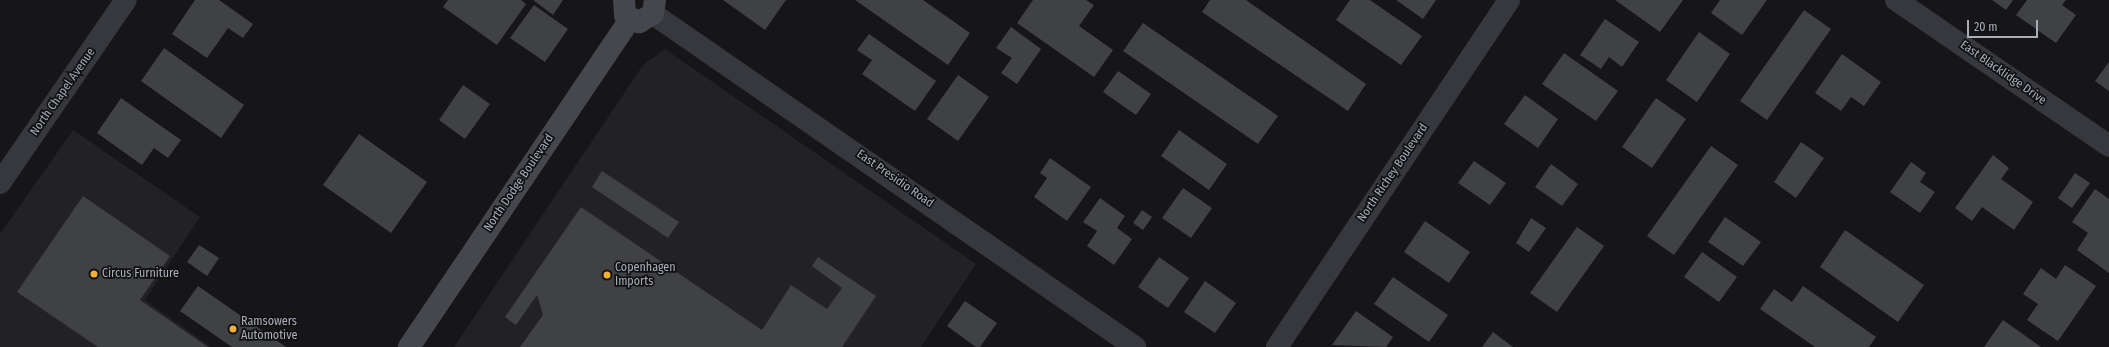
<!DOCTYPE html>
<style>
body{margin:0}
#map{position:relative;width:2109px;height:347px;overflow:hidden;background:#161618;font-family:"Fira Sans Condensed",sans-serif}
div>[style]{position:absolute}
.built>*{inset:0;background:#222225}
.building>*{inset:0;background:#404145}
.street>*{height:22px;margin:-11px;padding:0 11px;transform-origin:11px;border-radius:11px;background:#37383d}
.secondary>*{height:22px;margin:-11px;padding:0 11px;transform-origin:11px;border-radius:11px;background:#45474d}
.dots>*{width:11px;height:11px;translate:-50% -50%;box-sizing:border-box;border:2px solid #111113;border-radius:50%}
span{translate:-50% -50%;white-space:nowrap;text-align:center;line-height:1.15;-webkit-text-stroke:3.5px #111113;paint-order:stroke}
.street-label{font-size:12px;color:#a8adb8}
.poi-label{font-size:12px;color:#a8adb8}
.left{translate:0 -50%;text-align:left}
.scale{position:absolute;left:1967px;top:20px;width:71px;height:18px;box-sizing:border-box;border:2px solid #a8adb8;border-top:0;padding-left:5px;font-size:12px;line-height:14px;white-space:nowrap;color:#a8adb8;-webkit-text-stroke:3px #111113;paint-order:stroke}
</style>
<div id="map">
<div class="built">
<i style="clip-path:polygon(665px 49px,976px 264px,921px 347px,454px 347px,643px 65px)"></i>
<i style="clip-path:polygon(73px 130px,200px 217px,145px 300px,211px 347px,0 347px,0 234px)"></i>
</div>
<div class="building">
<i style="clip-path:polygon(195px 0,219px 0,253px 24px,243px 38px,228px 28px,207px 58px,172px 34px)"></i>
<i style="clip-path:polygon(448px 0,521px 0,526px 4px,497px 45px,443px 7px)"></i>
<i style="clip-path:polygon(533px 0,563px 0,553px 15px)"></i>
<i style="clip-path:polygon(723px 0,786px 0,765px 30px)"></i>
<i style="clip-path:polygon(855px 0,923px 0,970px 33px,948px 65px)"></i>
<i style="clip-path:polygon(1033px 0,1086px 0,1094px 5px,1079px 26px,1113px 50px,1094px 77px,1017px 23px)"></i>
<i style="clip-path:polygon(1210px 0,1246px 0,1366px 84px,1348px 111px,1202px 12px)"></i>
<i style="clip-path:polygon(1350px 0,1370px 0,1422px 36px,1401px 65px,1336px 20px)"></i>
<i style="clip-path:polygon(1396px 0,1436px 0,1423px 19px)"></i>
<i style="clip-path:polygon(1615px 0,1683px 0,1660px 32px)"></i>
<i style="clip-path:polygon(1720px 0,1767px 0,1742px 35px,1711px 13px)"></i>
<i style="clip-path:polygon(1992px 0,2013px 0,2006px 10px)"></i>
<i style="clip-path:polygon(2027px 0,2066px 0,2062px 5px,2076px 15px,2056px 43px,2016px 15px)"></i>
<i style="clip-path:polygon(534px 5px,568px 29px,545px 62px,510px 38px)"></i>
<i style="clip-path:polygon(1804px 10px,1831px 29px,1767px 120px,1740px 101px)"></i>
<i style="clip-path:polygon(1605px 19px,1639px 42px,1622px 67px,1609px 57px,1601px 69px,1580px 55px)"></i>
<i style="clip-path:polygon(1143px 23px,1278px 116px,1258px 144px,1123px 51px)"></i>
<i style="clip-path:polygon(1011px 27px,1041px 49px,1017px 84px,1001px 73px,1012px 58px,996px 48px)"></i>
<i style="clip-path:polygon(1699px 32px,1730px 54px,1697px 102px,1666px 80px)"></i>
<i style="clip-path:polygon(869px 34px,936px 81px,915px 111px,862px 74px,872px 60px,857px 50px)"></i>
<i style="clip-path:polygon(164px 48px,244px 105px,221px 138px,141px 81px)"></i>
<i style="clip-path:polygon(1564px 53px,1618px 91px,1596px 121px,1542px 84px)"></i>
<i style="clip-path:polygon(1842px 54px,1881px 82px,1864px 106px,1851px 97px,1841px 111px,1815px 93px)"></i>
<i style="clip-path:polygon(2109px 62px,2109px 91px,2095px 81px)"></i>
<i style="clip-path:polygon(1118px 71px,1151px 94px,1136px 115px,1103px 92px)"></i>
<i style="clip-path:polygon(958px 75px,989px 97px,958px 141px,927px 119px)"></i>
<i style="clip-path:polygon(463px 85px,490px 104px,465px 139px,439px 120px)"></i>
<i style="clip-path:polygon(1525px 95px,1558px 119px,1538px 148px,1504px 124px)"></i>
<i style="clip-path:polygon(121px 98px,181px 140px,168px 158px,154px 148px,142px 165px,97px 133px)"></i>
<i style="clip-path:polygon(1656px 98px,1686px 119px,1652px 168px,1622px 147px)"></i>
<i style="clip-path:polygon(1179px 130px,1227px 164px,1209px 190px,1161px 156px)"></i>
<i style="clip-path:polygon(359px 134px,427px 182px,391px 233px,323px 185px)"></i>
<i style="clip-path:polygon(1801px 142px,1824px 158px,1796px 198px,1774px 182px)"></i>
<i style="clip-path:polygon(1711px 146px,1738px 165px,1674px 255px,1647px 236px)"></i>
<i style="clip-path:polygon(1993px 155px,2009px 168px,2001px 179px,2033px 202px,2014px 230px,1982px 207px,1972px 221px,1955px 208px)"></i>
<i style="clip-path:polygon(1050px 158px,1091px 187px,1067px 221px,1034px 197px,1047px 178px,1040px 173px)"></i>
<i style="clip-path:polygon(1474px 161px,1506px 183px,1490px 205px,1458px 183px)"></i>
<i style="clip-path:polygon(1911px 162px,1926px 173px,1920px 182px,1935px 192px,1920px 213px,1890px 192px)"></i>
<i style="clip-path:polygon(1551px 164px,1578px 184px,1562px 206px,1535px 187px)"></i>
<i style="clip-path:polygon(602px 171px,679px 222px,668px 238px,592px 187px)"></i>
<i style="clip-path:polygon(2075px 173px,2090px 183px,2072px 208px,2058px 198px)"></i>
<i style="clip-path:polygon(1183px 188px,1212px 208px,1191px 238px,1162px 218px)"></i>
<i style="clip-path:polygon(2095px 189px,2109px 199px,2109px 273px,2077px 250px,2088px 233px,2072px 222px)"></i>
<i style="clip-path:polygon(83px 196px,170px 256px,140px 300px,208px 347px,98px 347px,17px 292px)"></i>
<i style="clip-path:polygon(1100px 198px,1125px 216px,1117px 228px,1132px 239px,1114px 265px,1087px 246px,1097px 231px,1083px 222px)"></i>
<i style="clip-path:polygon(581px 207px,762px 330px,791px 285px,827px 309px,842px 288px,812px 266px,818px 257px,876px 296px,842px 347px,520px 347px,543px 315px,537px 295px,516px 325px,505px 317px)"></i>
<i style="clip-path:polygon(1142px 210px,1152px 217px,1143px 230px,1133px 223px)"></i>
<i style="clip-path:polygon(1725px 217px,1761px 242px,1743px 266px,1708px 242px)"></i>
<i style="clip-path:polygon(1531px 218px,1546px 228px,1529px 252px,1516px 243px)"></i>
<i style="clip-path:polygon(1425px 221px,1470px 252px,1449px 283px,1404px 252px)"></i>
<i style="clip-path:polygon(1577px 227px,1604px 246px,1557px 312px,1530px 293px)"></i>
<i style="clip-path:polygon(1845px 230px,1924px 285px,1898px 322px,1820px 267px)"></i>
<i style="clip-path:polygon(199px 245px,219px 258px,207px 276px,187px 262px)"></i>
<i style="clip-path:polygon(1702px 252px,1737px 277px,1719px 302px,1684px 277px)"></i>
<i style="clip-path:polygon(1159px 257px,1189px 278px,1168px 308px,1138px 287px)"></i>
<i style="clip-path:polygon(2065px 265px,2096px 286px,2058px 341px,2027px 320px,2038px 304px,2023px 294px,2041px 268px,2056px 279px)"></i>
<i style="clip-path:polygon(1393px 277px,1448px 315px,1429px 342px,1374px 304px)"></i>
<i style="clip-path:polygon(1205px 281px,1236px 303px,1215px 333px,1184px 312px)"></i>
<i style="clip-path:polygon(198px 286px,286px 347px,232px 347px,180px 311px)"></i>
<i style="clip-path:polygon(1803px 286px,1876px 337px,1869px 347px,1815px 347px,1760px 309px,1774px 289px,1792px 302px)"></i>
<i style="clip-path:polygon(965px 301px,997px 323px,980px 347px,976px 347px,947px 326px)"></i>
<i style="clip-path:polygon(1356px 311px,1393px 337px,1386px 347px,1332px 345px)"></i>
<i style="clip-path:polygon(2003px 320px,2041px 347px,1984px 347px)"></i>
<i style="clip-path:polygon(1493px 332px,1513px 347px,1482px 347px)"></i>
</div>
<div class="street">
<i style="left:1896px;top:0;width:258px;rotate:34.4deg"></i>
<i style="left:653px;top:14px;width:586px;rotate:34.64deg"></i>
<i style="left:0;top:183px;width:222px;rotate:-55.5deg"></i>
<i style="left:1277px;top:347px;width:417px;rotate:-56.2deg"></i>
</div>
<div class="secondary">
<i style="left:624px;top:0;width:15px;rotate:86deg"></i>
<i style="left:625px;top:15px;width:16px;rotate:27deg"></i>
<i style="left:639px;top:22px;width:16px;rotate:-30deg"></i>
<i style="left:653px;top:14px;width:14px;rotate:-82deg"></i>
<i style="left:409px;top:347px;width:396px;rotate:-56deg"></i>
</div>
<div class="dots">
<i style="left:94px;top:274px;background:#f2b134"></i>
<i style="left:607px;top:275px;background:#f2b134"></i>
<i style="left:233px;top:329px;background:#f2b134"></i>
</div>
<div class="street-label">
<span style="left:2003px;top:73px;rotate:35deg">East Blacklidge Drive</span>
<span style="left:63px;top:92px;rotate:-55deg">North Chapel Avenue</span>
<span style="left:1393px;top:173px;rotate:-56deg">North Richey Boulevard</span>
<span style="left:895px;top:179px;rotate:35deg">East Presidio Road</span>
<span style="left:519px;top:183px;rotate:-56deg">North Dodge Boulevard</span>
</div>
<div class="poi-label">
<span class="left" style="left:615px;top:275px">Copenhagen<br>Imports</span>
<span class="left" style="left:102px;top:274px">Circus Furniture</span>
<span class="left" style="left:241px;top:329px">Ramsowers<br>Automotive</span>
</div>
<div class="scale">20 m</div>
</div>
